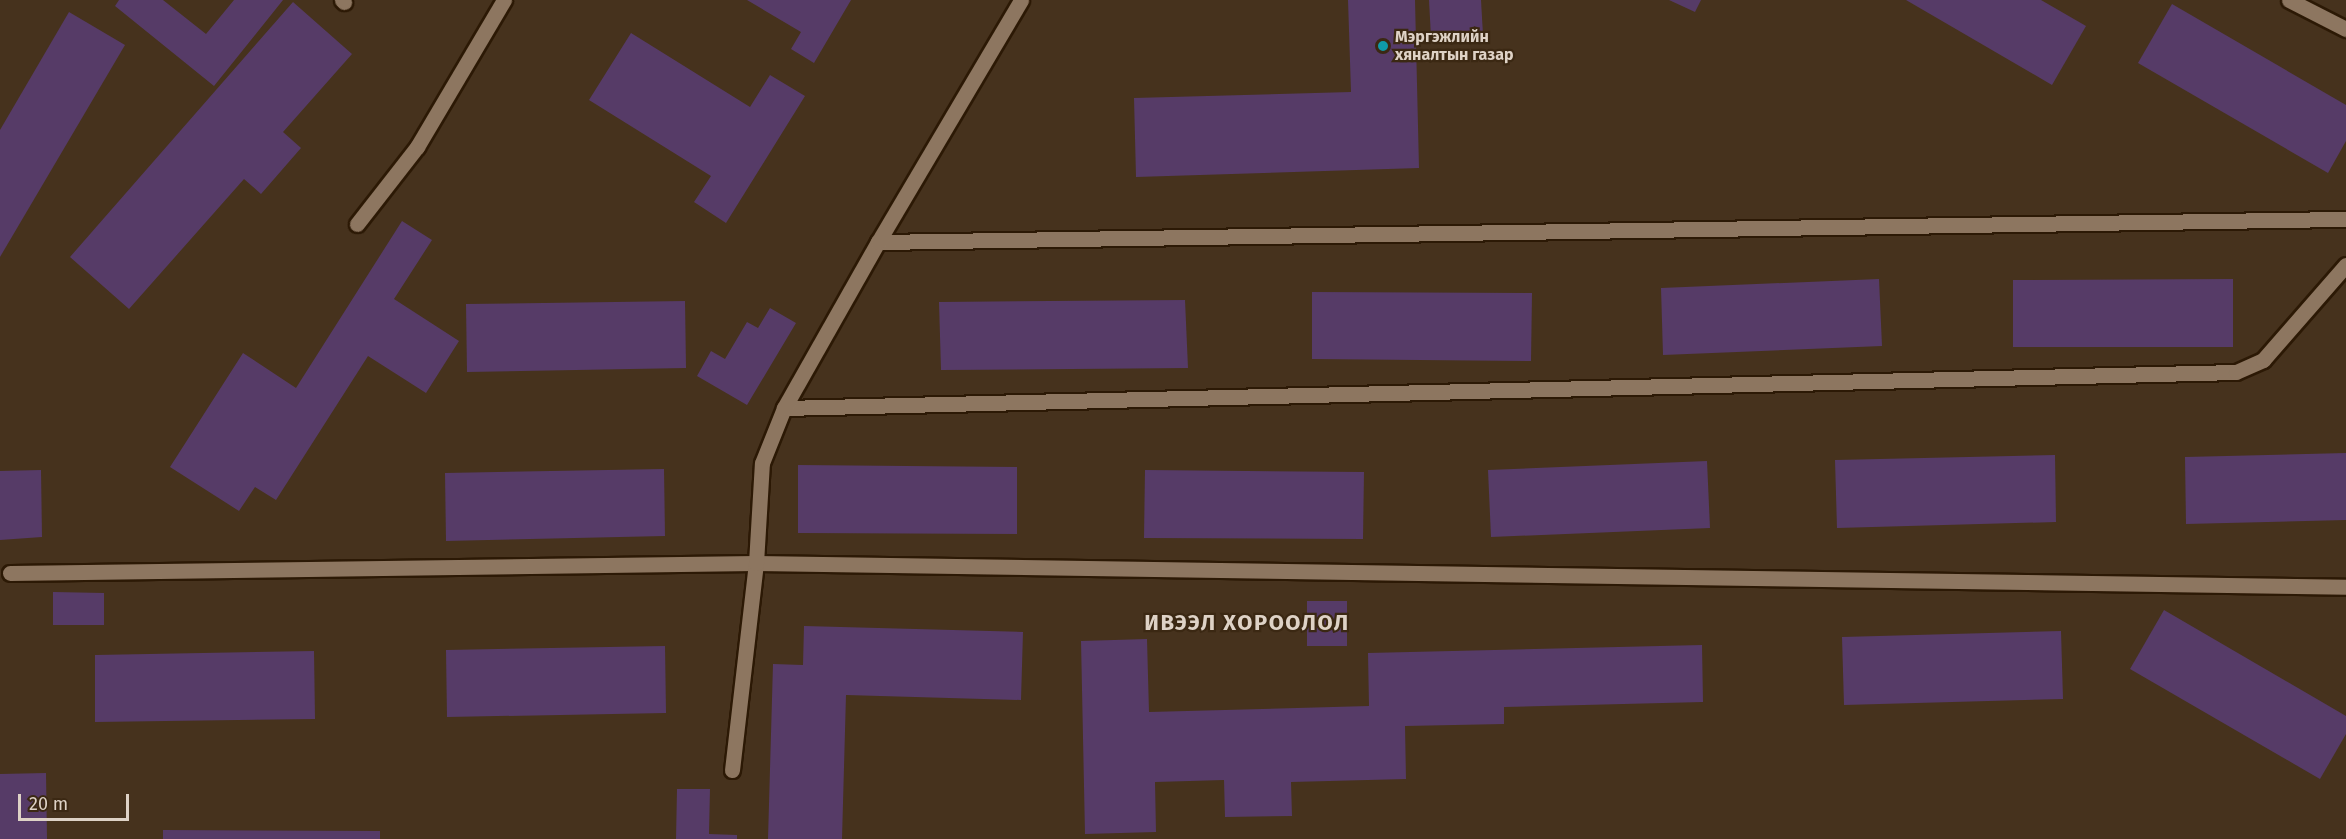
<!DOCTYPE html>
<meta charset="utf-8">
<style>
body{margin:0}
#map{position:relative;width:2346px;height:839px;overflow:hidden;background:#46321d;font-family:"Fira Sans",sans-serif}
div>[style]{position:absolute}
.building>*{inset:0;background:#563b67}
.roads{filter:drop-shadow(2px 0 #2c1905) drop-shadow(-2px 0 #2c1905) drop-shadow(0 2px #2c1905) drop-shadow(0 -2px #2c1905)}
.service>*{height:15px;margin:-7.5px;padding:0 7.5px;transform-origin:7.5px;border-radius:7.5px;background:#8d7660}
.minor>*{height:15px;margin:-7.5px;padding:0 7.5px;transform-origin:7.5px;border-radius:7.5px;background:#8d7660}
.dots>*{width:16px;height:16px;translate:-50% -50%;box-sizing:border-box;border:3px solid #3b2813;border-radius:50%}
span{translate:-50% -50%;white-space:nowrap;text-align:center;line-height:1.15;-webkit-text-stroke:4.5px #3b2813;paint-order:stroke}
.poi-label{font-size:16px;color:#ded2c6;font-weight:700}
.left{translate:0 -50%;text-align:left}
.district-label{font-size:22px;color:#ded2c6;font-weight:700;letter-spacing:1.5px}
.scale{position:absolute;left:18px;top:794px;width:111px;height:27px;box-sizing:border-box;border:3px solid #ded2c6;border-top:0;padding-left:8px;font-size:18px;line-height:21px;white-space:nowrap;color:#ded2c6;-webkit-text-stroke:4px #3b2813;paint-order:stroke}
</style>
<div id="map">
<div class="building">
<i style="clip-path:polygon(119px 0,163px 0,206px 34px,234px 0,283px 0,214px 86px,115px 6px)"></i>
<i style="clip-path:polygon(747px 0,851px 0,814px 63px,791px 49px,801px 32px)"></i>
<i style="clip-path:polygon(1348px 0,1415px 0,1419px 168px,1136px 177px,1134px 98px,1351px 92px)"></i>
<i style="clip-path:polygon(1429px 0,1481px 0,1483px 35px,1431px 37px)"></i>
<i style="clip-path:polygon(1669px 0,1701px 0,1695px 12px)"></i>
<i style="clip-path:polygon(1906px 0,2041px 0,2086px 26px,2052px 85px)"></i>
<i style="clip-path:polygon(293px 2px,352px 54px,283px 132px,301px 148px,261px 194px,244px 179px,129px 309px,70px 257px)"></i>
<i style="clip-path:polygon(2172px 4px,2346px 105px,2346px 141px,2328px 173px,2138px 63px)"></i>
<i style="clip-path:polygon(69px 12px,125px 45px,0 257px,0 130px)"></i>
<i style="clip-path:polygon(631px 33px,750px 107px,770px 75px,805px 96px,726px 223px,694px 202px,711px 176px,589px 100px)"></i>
<i style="clip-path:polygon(402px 221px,432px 240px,394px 299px,459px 341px,426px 393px,368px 356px,276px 500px,255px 487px,239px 511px,170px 467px,243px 353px,296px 388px)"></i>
<i style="clip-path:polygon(1879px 279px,1882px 346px,1663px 355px,1661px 288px)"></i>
<i style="clip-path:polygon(2233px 279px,2233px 347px,2013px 347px,2013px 280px)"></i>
<i style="clip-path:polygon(1312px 292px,1532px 293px,1531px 361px,1312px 359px)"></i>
<i style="clip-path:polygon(1185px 300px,1188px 368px,941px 370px,939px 302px)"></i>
<i style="clip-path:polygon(685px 301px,686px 368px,467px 372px,466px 304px)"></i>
<i style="clip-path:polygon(770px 308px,796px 323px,747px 405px,697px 376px,711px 351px,725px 359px,747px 322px,758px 328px)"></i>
<i style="clip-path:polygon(2346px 453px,2346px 520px,2186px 524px,2185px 457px)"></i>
<i style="clip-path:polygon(2055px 455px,2056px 522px,1837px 528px,1835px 460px)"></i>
<i style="clip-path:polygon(1707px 461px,1710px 528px,1491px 537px,1488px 470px)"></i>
<i style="clip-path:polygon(798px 465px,1017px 467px,1017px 534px,798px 533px)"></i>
<i style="clip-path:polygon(664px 469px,665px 536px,446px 541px,445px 473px)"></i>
<i style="clip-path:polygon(41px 470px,42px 537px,0 540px,0 471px)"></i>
<i style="clip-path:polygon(1145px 470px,1364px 472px,1363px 539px,1144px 538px)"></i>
<i style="clip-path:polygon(53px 592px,104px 593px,104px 625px,53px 625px)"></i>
<i style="clip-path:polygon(1307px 601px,1347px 601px,1347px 646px,1307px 646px)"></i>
<i style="clip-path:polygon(2164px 610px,2346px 716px,2346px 734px,2320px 779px,2130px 669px)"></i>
<i style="clip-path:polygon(804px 626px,1023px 632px,1021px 700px,846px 695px,842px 839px,768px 839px,773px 664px,803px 665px)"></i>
<i style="clip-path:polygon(2061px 631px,2063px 699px,1844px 705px,1842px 637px)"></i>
<i style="clip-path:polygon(1147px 639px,1149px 712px,1369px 706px,1368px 653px,1702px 645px,1703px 702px,1504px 707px,1504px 724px,1405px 726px,1406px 779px,1291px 782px,1292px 816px,1225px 817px,1224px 780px,1155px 782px,1156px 832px,1085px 834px,1081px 641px)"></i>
<i style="clip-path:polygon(665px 646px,666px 713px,447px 717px,446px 650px)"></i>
<i style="clip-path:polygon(314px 651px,315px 719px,95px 722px,95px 655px)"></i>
<i style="clip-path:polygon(46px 773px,47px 839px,0 839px,0 774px)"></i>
<i style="clip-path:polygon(677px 789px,710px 789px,709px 834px,737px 835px,737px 839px,676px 839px)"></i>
<i style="clip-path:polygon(163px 830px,380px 831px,380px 839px,163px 839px)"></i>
</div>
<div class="roads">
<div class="service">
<i style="left:342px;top:0;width:3px;rotate:45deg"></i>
<i style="left:2289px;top:0;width:64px;rotate:27deg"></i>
<i style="left:357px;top:224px;width:98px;rotate:-52.1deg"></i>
<i style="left:417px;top:147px;width:171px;rotate:-59.4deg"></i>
<i style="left:878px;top:242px;width:1468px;rotate:-0.9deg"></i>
<i style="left:784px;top:408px;width:1452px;rotate:-1.42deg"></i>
<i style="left:2236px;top:372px;width:30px;rotate:-24deg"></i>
<i style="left:2263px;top:360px;width:126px;rotate:-48.9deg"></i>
</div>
<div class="minor">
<i style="left:10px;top:573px;width:746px;rotate:-0.77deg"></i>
<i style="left:756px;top:563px;width:1590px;rotate:0.86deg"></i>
<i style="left:732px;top:770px;width:208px;rotate:-83.4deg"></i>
<i style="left:756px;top:563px;width:100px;rotate:-86.6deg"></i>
<i style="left:762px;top:463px;width:59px;rotate:-68.2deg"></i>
<i style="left:784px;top:408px;width:191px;rotate:-60.5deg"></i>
<i style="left:878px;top:242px;width:281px;rotate:-59.4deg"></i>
</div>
</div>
<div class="dots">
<i style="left:1383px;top:46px;background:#0f9aa8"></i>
</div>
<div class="poi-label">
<span class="left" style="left:1395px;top:46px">Мэргэжлийн<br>хяналтын газар</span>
</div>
<div class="district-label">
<span style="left:1247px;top:623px">ИВЭЭЛ ХОРООЛОЛ</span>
</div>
<div class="scale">20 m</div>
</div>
